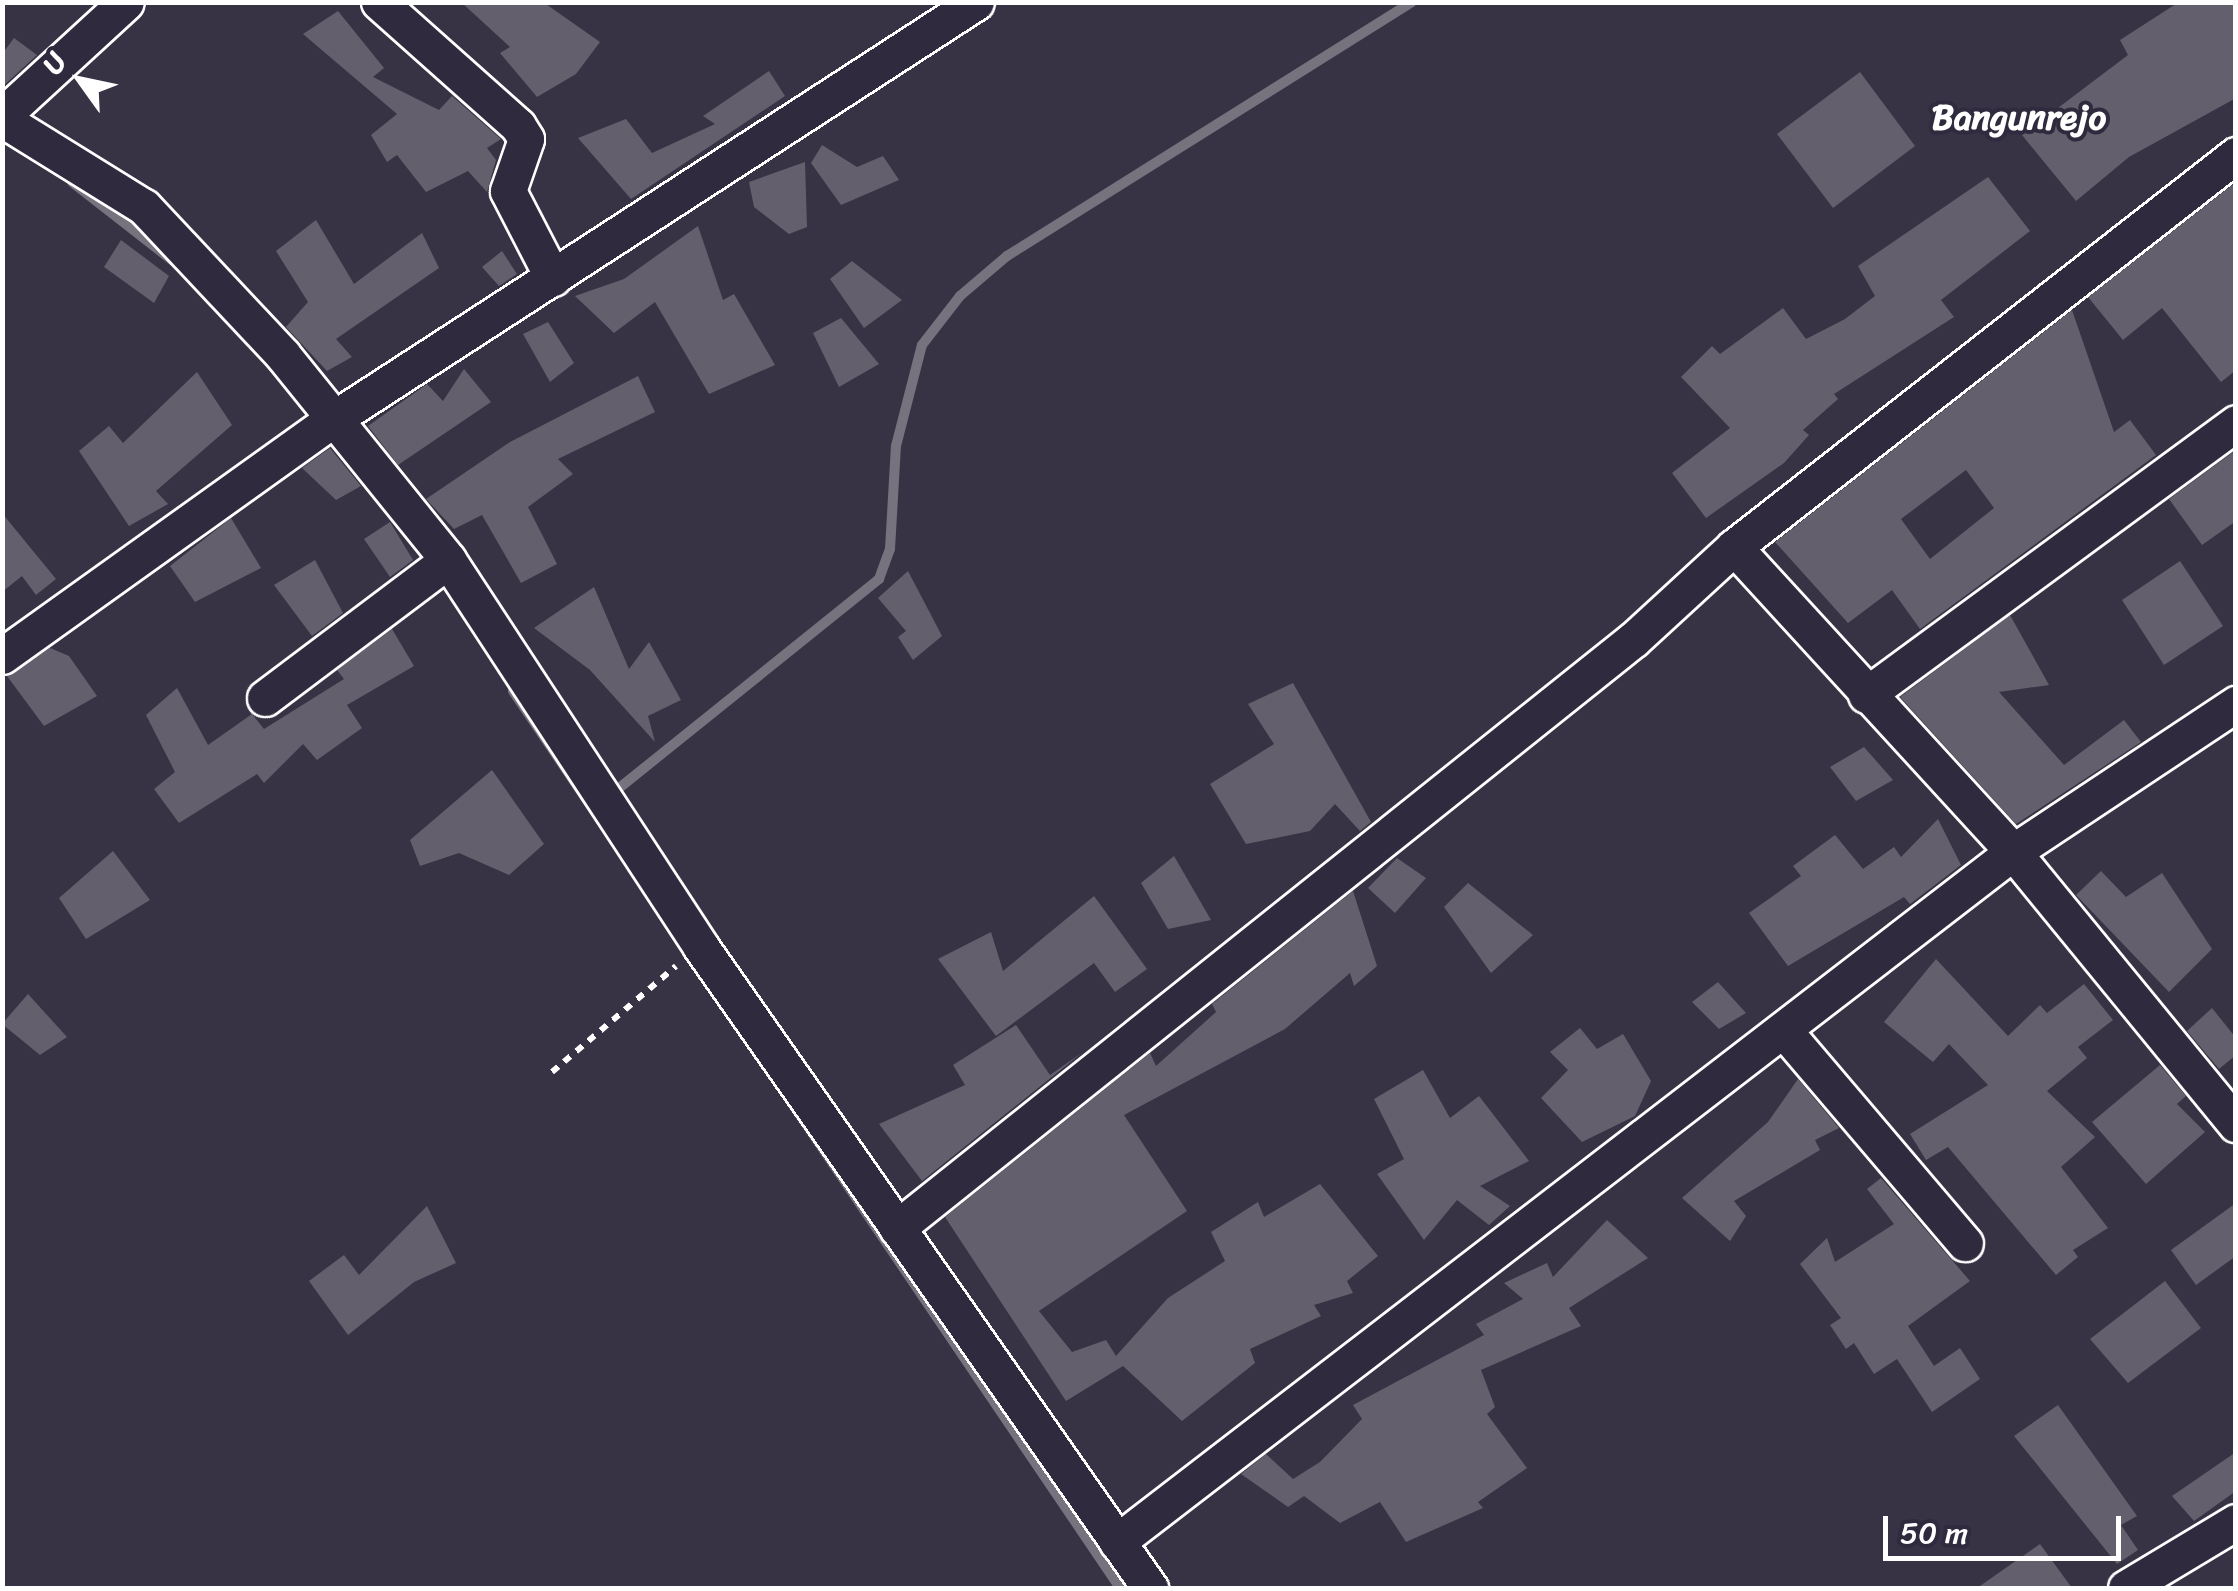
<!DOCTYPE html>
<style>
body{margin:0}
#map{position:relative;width:2238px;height:1591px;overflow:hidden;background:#373345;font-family:Sriracha,sans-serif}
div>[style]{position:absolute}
.stream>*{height:10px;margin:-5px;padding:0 5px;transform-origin:5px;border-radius:5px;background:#76737f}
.building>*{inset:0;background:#635f6d}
.path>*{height:6px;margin-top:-3px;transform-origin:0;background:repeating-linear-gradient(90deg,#fff 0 8px,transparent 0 16px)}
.roads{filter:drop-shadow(2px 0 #fff) drop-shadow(-2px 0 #fff) drop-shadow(0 2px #fff) drop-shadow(0 -2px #fff)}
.minor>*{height:35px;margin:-17.5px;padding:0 17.5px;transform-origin:17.5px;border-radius:17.5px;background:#2f2a3d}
span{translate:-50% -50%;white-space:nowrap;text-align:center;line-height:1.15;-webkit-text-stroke:8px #2f2a3d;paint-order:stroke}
.quarter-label{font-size:35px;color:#fff;font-weight:700}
.frame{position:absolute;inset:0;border:5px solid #fff;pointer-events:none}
.north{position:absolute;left:30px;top:30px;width:100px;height:100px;-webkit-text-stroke:8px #2f2a3d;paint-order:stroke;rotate:303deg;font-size:28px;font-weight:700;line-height:40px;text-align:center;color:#fff}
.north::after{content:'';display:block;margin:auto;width:35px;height:45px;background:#fff;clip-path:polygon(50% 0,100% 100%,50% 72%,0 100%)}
.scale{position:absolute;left:1883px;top:1516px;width:238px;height:45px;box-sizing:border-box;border:5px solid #fff;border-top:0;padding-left:12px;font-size:30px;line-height:35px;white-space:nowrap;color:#fff;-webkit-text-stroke:8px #2f2a3d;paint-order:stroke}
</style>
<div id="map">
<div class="stream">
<i style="left:72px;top:182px;width:128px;rotate:38deg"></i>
<i style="left:513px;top:691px;width:1083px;rotate:55.91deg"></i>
<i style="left:608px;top:797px;width:348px;rotate:-38.8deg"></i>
<i style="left:879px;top:579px;width:32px;rotate:-70deg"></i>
<i style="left:890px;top:549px;width:103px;rotate:-86.7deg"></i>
<i style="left:896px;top:446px;width:104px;rotate:-75.6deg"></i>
<i style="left:922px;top:345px;width:62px;rotate:-52.2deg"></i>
<i style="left:960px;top:296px;width:62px;rotate:-40.4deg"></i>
<i style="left:1007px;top:256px;width:478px;rotate:-32.1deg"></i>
</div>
<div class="building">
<i style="clip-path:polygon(461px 2px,543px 2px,600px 42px,576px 74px,537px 97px,500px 53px,510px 47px)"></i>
<i style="clip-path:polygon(2179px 2px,2236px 2px,2236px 98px,2129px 157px,2076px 201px,2022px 135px,2128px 55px,2120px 40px)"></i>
<i style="clip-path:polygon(338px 11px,384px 68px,373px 77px,439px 110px,452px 96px,501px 139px,487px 148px,496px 160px,487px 192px,468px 171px,426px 192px,397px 155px,387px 162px,371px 135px,397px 114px,303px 34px)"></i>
<i style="clip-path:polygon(14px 38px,37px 55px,2px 87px,2px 54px)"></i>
<i style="clip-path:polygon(769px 71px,785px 96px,631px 199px,578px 138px,626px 119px,652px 153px,715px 124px,703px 116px)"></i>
<i style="clip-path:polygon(1860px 72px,1915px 146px,1833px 208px,1777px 134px)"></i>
<i style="clip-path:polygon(822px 145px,857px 167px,883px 156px,899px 180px,841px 205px,811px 163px)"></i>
<i style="clip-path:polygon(805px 162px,807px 227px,789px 234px,754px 207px,749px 182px)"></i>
<i style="clip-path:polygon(1988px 177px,2030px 231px,1941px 300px,1954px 317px,1834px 394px,1838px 399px,1803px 430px,1809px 435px,1784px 463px,1706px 518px,1672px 473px,1730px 428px,1681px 377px,1712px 346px,1720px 354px,1783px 308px,1806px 339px,1845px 319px,1875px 296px,1858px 266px)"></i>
<i style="clip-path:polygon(2236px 182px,2236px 370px,2221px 382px,2162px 308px,2123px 340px,2088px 297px)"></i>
<i style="clip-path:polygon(316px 220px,354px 284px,422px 233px,439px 268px,336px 339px,352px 357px,327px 371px,286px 327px,308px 302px,276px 251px)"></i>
<i style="clip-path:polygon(698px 226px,723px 300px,734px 294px,775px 365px,709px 394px,655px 302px,614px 333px,575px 296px,624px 279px)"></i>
<i style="clip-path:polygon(121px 240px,169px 276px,154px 303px,104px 267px)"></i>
<i style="clip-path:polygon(502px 251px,517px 274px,499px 286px,482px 267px)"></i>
<i style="clip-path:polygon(852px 261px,902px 300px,864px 328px,830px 279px)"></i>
<i style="clip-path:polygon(evenodd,2072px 310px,2114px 432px,2130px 420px,2156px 455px,1920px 629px,1892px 590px,1848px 623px,1775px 542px,2072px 310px,1966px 470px,1994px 508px,1930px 559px,1901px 519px,1966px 470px)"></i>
<i style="clip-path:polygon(841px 318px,879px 364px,839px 387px,813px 333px)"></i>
<i style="clip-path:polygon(548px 322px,574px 363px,550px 382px,523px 334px)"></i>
<i style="clip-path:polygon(464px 369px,491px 402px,398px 465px,368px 426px,427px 384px,443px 401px)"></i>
<i style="clip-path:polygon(197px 372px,232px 425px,156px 491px,168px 504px,129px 526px,79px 451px,109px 426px,123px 443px)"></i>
<i style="clip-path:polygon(638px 376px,655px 412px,558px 459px,573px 474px,528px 507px,557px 564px,521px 583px,482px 515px,454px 529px,426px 499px,510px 442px)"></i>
<i style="clip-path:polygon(330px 448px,361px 486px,336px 500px,302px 468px)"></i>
<i style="clip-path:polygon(2236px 450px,2236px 521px,2202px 545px,2169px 499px)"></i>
<i style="clip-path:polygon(2px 513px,56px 579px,36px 595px,22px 576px,2px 592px)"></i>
<i style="clip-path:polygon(231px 518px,261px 568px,195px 602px,170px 566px)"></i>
<i style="clip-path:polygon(390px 522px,413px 560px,390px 577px,364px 539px)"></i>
<i style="clip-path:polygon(315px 560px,343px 613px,312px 636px,274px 585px)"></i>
<i style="clip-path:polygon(2180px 561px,2223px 626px,2164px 665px,2122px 600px)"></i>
<i style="clip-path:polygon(908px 571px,942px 636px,913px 660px,898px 637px,906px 631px,878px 598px)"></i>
<i style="clip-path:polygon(594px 587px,629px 669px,649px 642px,681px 700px,648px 716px,655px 742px,590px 670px,534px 628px)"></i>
<i style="clip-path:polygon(2010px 615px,2049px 685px,1999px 692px,2064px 765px,2124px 720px,2141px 742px,2016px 824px,1900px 697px)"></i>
<i style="clip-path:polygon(392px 629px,414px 666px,347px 705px,362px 728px,317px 760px,303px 744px,264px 783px,257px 774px,179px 823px,154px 789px,175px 772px,146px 715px,177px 688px,208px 745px,252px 714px,264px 729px,344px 679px,337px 670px)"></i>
<i style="clip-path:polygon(50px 648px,69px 656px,97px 696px,44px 726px,7px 676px)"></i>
<i style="clip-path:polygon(1293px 683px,1371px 822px,1360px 831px,1335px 804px,1310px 831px,1246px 844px,1210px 784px,1274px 744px,1248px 704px)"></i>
<i style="clip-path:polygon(1864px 747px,1893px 780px,1856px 801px,1830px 767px)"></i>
<i style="clip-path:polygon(492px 770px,544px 844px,509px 875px,459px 853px,420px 866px,410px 840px)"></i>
<i style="clip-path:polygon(1938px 819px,1961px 865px,1910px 904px,1904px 897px,1788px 966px,1749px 913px,1801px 876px,1793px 866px,1835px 835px,1863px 869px,1894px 847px,1901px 857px)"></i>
<i style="clip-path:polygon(113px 851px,150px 900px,86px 939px,59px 898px)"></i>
<i style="clip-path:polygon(1174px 856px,1211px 920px,1168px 929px,1141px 883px)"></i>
<i style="clip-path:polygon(1397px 858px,1426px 878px,1395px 913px,1368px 888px)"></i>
<i style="clip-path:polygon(2101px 871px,2126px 897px,2162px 873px,2212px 949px,2169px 992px,2076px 895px)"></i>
<i style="clip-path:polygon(1468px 883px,1533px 935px,1491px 973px,1444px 907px)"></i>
<i style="clip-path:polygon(1353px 891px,1377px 966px,1354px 986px,1350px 973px,1285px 1029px,1124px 1115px,1187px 1211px,1039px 1311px,1072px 1352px,1106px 1340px,1116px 1356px,1168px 1298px,1225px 1261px,1211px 1232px,1258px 1202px,1264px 1217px,1320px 1184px,1378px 1256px,1347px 1281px,1353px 1293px,1314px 1305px,1321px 1316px,1250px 1349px,1255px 1363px,1182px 1421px,1123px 1366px,1066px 1401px,945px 1217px,1150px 1053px,1156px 1066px,1216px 1012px,1212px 1004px)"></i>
<i style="clip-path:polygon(1094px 896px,1147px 969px,1115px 992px,1094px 963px,996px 1036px,938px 959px,991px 932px,1003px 971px)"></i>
<i style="clip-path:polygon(1936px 959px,2008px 1036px,2040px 1005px,2047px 1013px,2084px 984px,2113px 1020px,2078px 1047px,2087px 1058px,2047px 1091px,2095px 1137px,2061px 1167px,2108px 1228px,2073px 1250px,2078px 1257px,2056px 1275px,1948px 1147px,1926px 1160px,1910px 1134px,1988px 1085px,1949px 1044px,1933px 1062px,1884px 1022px)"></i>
<i style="clip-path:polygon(1718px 982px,1746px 1013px,1719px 1029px,1692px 1002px)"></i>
<i style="clip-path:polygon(28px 994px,67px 1037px,40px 1055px,2px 1024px)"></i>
<i style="clip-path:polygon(2212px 1008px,2236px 1038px,2236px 1055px,2219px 1069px,2187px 1031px)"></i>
<i style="clip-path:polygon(1016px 1025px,1050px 1075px,1083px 1052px,922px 1181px,879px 1124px,965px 1085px,953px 1065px)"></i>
<i style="clip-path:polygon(1580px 1028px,1597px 1049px,1623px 1034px,1651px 1081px,1635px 1116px,1582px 1142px,1541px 1098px,1568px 1070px,1550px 1052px)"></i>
<i style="clip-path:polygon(2160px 1065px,2186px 1096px,2177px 1104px,2205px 1132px,2146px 1184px,2092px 1122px)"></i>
<i style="clip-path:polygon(1423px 1070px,1450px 1118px,1479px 1096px,1529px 1161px,1480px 1186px,1510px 1206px,1489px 1225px,1457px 1200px,1424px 1240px,1377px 1174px,1404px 1159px,1374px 1099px)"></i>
<i style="clip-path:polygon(1798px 1079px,1839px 1128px,1815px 1140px,1820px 1150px,1734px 1201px,1746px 1216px,1730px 1241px,1682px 1198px,1768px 1122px)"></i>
<i style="clip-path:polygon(1881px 1178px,1970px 1281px,1908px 1326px,1934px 1366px,1960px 1348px,1980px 1379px,1932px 1412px,1897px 1359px,1874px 1374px,1854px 1343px,1846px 1349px,1830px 1325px,1841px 1318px,1800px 1264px,1827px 1238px,1835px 1262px,1894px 1224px,1867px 1189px)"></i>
<i style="clip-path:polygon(2236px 1203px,2236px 1256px,2196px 1285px,2171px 1250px)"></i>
<i style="clip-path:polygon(427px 1206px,456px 1263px,414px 1282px,348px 1335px,309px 1281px,344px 1255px,359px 1275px)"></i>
<i style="clip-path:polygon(1607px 1220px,1648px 1258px,1569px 1308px,1581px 1326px,1481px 1370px,1495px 1407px,1487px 1414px,1527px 1468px,1478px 1502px,1483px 1508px,1406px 1542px,1380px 1502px,1340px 1523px,1304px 1496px,1288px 1507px,1241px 1474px,1266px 1454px,1293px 1479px,1320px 1462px,1362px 1419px,1353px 1405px,1484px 1335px,1476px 1324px,1523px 1299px,1504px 1283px,1547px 1263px,1553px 1277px)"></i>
<i style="clip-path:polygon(2165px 1281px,2201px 1328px,2128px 1383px,2090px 1339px)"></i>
<i style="clip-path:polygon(2058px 1405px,2137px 1516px,2121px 1525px,2138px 1550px,2117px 1564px,2014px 1436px)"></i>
<i style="clip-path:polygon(2236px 1452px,2236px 1491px,2194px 1521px,2172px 1496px)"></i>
<i style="clip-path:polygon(2040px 1544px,2072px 1588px,1977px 1588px)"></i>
</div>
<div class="path">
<i style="left:552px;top:1072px;width:163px;rotate:-40.5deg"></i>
</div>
<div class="roads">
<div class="minor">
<i style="left:379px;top:2px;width:186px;rotate:41.7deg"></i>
<i style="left:518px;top:126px;width:15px;rotate:58deg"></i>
<i style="left:526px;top:139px;width:55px;rotate:109.1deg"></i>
<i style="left:508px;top:191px;width:98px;rotate:62.7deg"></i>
<i style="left:2px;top:116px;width:168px;rotate:-42.6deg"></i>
<i style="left:2px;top:119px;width:167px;rotate:31.8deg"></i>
<i style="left:144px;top:207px;width:202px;rotate:46.8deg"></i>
<i style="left:282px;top:354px;width:265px;rotate:51.1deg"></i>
<i style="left:448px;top:560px;width:462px;rotate:56.8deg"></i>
<i style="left:701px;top:947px;width:783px;rotate:54.99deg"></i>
<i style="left:1734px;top:547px;width:413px;rotate:47.5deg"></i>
<i style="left:2013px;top:852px;width:352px;rotate:50.7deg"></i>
<i style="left:2px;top:656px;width:409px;rotate:-35.6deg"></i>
<i style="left:335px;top:418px;width:764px;rotate:-32.98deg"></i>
<i style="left:1866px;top:695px;width:459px;rotate:-36.3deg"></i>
<i style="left:265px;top:698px;width:229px;rotate:-37deg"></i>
<i style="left:1786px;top:1033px;width:276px;rotate:49.6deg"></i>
<i style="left:897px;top:1228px;width:943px;rotate:-38.63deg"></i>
<i style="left:1634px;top:639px;width:136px;rotate:-42.6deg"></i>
<i style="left:1734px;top:547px;width:637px;rotate:-37.99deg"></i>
<i style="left:1117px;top:1542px;width:1131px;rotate:-37.6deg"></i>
<i style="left:2013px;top:852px;width:268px;rotate:-33.6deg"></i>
<i style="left:2126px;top:1588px;width:128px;rotate:-31deg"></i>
</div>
</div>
<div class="quarter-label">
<span style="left:2019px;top:117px">Bangunrejo</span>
</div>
<div class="frame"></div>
<div class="north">U</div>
<div class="scale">50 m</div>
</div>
